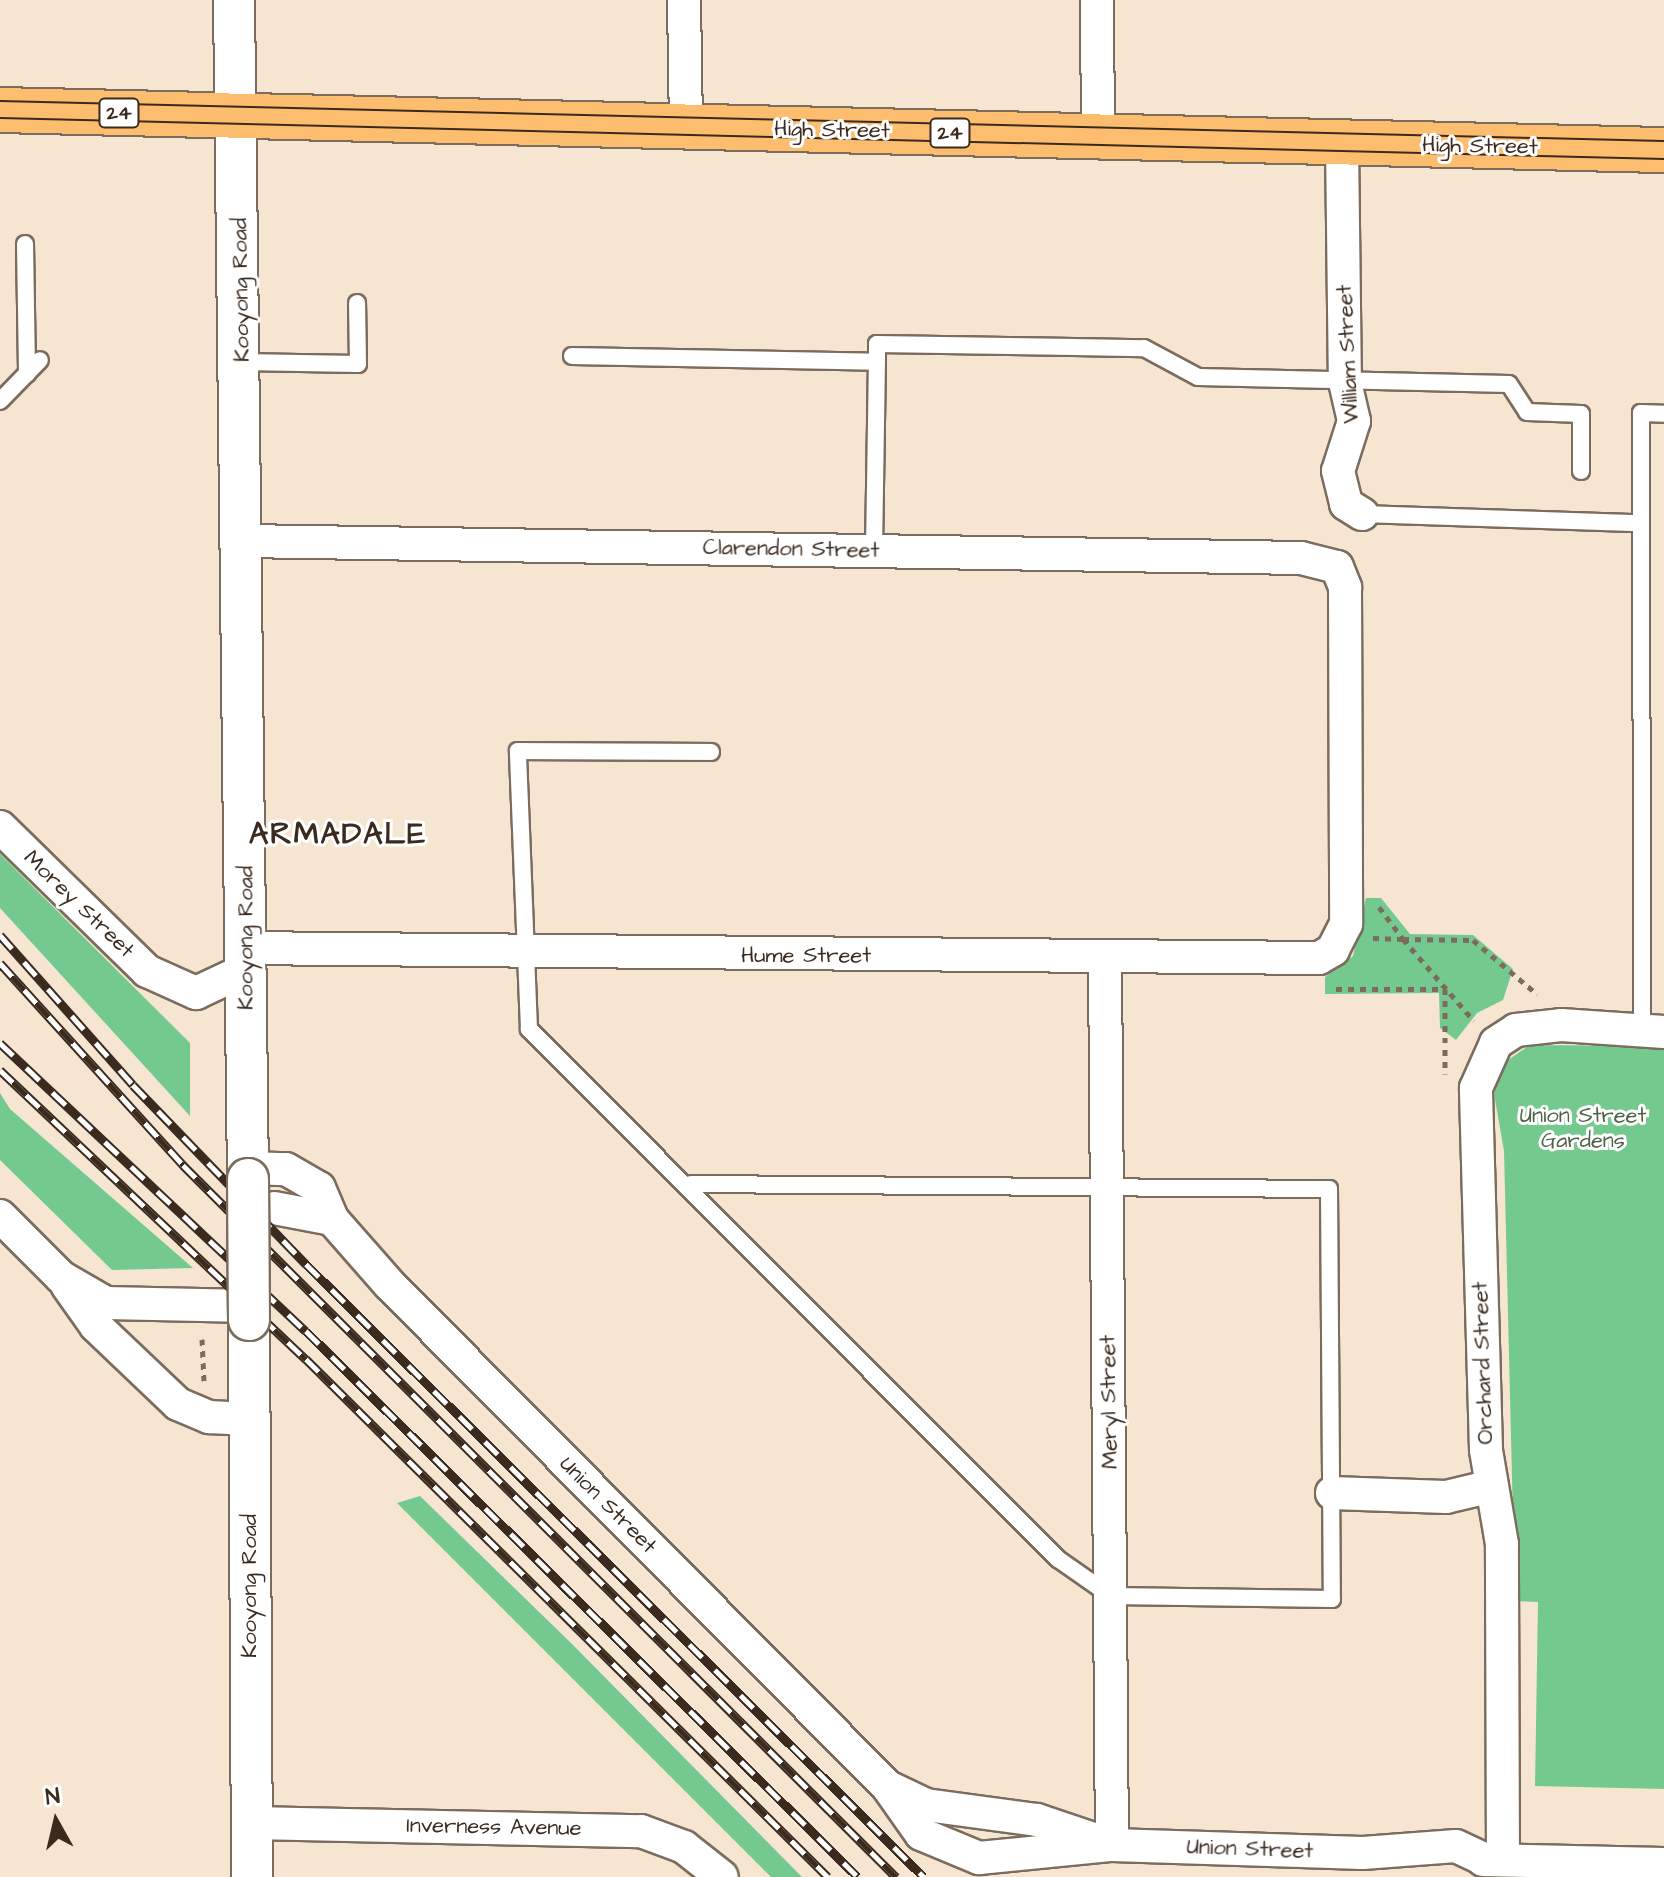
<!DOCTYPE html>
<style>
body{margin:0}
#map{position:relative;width:1664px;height:1877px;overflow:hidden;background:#f6e6d1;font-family:"Architects Daughter",sans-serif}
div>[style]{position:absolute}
.green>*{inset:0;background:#74ca8e}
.path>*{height:5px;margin-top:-2.5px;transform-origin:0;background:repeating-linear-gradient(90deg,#7c6c5d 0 6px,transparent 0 12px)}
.roads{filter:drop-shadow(2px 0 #7c6c5d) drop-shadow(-2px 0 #7c6c5d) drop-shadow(0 2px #7c6c5d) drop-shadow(0 -2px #7c6c5d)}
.service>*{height:16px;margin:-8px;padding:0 8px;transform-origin:8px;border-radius:8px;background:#fff}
.minor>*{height:32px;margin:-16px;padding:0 16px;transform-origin:16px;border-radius:16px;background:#fff}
.tertiary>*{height:40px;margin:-20px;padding:0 20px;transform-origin:20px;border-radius:20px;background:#fff}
.primary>*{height:44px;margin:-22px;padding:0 22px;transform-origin:22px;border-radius:22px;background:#fcbd6f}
.tram>*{height:2px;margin:-1px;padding:0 1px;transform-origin:1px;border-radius:1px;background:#3b2a1e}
.rail>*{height:9px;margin-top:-4.5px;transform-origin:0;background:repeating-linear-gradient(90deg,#fff 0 18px,#3b2a1e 0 36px);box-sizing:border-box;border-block:2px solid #3b2a1e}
.bridges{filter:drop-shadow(2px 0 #7c6c5d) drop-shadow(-2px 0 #7c6c5d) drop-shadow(0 2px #7c6c5d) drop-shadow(0 -2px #7c6c5d)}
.tertiary-bridge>*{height:40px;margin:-20px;padding:0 20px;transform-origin:20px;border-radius:20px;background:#fff}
span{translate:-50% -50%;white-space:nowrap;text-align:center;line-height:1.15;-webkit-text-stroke:6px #fff;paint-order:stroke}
.shield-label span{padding:2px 6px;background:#fff;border:2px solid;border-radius:6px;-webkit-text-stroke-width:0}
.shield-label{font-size:20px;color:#3b2a1e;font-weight:700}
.street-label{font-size:22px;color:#3b2a1e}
.park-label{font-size:22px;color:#4f6245}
.district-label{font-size:30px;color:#3b2a1e;font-weight:700;letter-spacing:2px}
.north{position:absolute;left:16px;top:1781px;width:80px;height:80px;-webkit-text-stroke:6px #fff;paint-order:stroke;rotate:352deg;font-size:22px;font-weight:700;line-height:32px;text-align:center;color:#3b2a1e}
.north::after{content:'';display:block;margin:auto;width:28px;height:36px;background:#3b2a1e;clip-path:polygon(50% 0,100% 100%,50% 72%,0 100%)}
</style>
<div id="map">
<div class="green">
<i style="clip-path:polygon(0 854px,190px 1043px,190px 1116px,0 908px)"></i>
<i style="clip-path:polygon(1366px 898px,1381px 898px,1410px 934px,1473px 935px,1513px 969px,1503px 1000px,1477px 1013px,1456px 1040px,1440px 1028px,1439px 993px,1325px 994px,1325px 977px,1353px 956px)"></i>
<i style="clip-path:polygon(1530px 1045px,1664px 1046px,1664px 1789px,1535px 1786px,1538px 1602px,1515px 1601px,1504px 1151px,1494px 1094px,1505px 1062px)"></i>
<i style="clip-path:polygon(0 1093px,10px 1109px,193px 1268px,112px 1270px,0 1160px)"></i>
<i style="clip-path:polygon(420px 1496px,573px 1645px,802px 1877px,771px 1877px,397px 1503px)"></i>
</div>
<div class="path">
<i style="left:1379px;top:907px;width:40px;rotate:53deg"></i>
<i style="left:1403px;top:939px;width:70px;rotate:0.8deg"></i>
<i style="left:1473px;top:940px;width:84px;rotate:40.2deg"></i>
<i style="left:1373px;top:938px;width:30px;rotate:2deg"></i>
<i style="left:1403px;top:939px;width:108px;rotate:49.1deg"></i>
<i style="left:1336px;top:989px;width:109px"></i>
<i style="left:1445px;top:989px;width:85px;rotate:90deg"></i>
<i style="left:202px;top:1339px;width:42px;rotate:87.3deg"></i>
</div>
<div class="roads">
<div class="service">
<i style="left:25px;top:244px;width:130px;rotate:89.1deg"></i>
<i style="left:572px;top:356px;width:305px;rotate:1.1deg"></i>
<i style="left:877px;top:362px;width:18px;rotate:-90deg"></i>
<i style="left:877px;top:344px;width:267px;rotate:0.9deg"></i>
<i style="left:1144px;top:348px;width:61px;rotate:28.2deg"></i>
<i style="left:1198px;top:377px;width:311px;rotate:1.3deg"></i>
<i style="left:1509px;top:384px;width:33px;rotate:57deg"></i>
<i style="left:1527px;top:412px;width:54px;rotate:2.1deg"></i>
<i style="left:1581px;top:414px;width:57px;rotate:90deg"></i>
<i style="left:241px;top:362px;width:117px;rotate:1deg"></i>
<i style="left:358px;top:364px;width:61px;rotate:-90.9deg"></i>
<i style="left:0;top:401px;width:57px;rotate:-45.7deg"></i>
<i style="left:1362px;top:514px;width:277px;rotate:1.9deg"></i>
<i style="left:874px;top:550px;width:188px;rotate:-89.1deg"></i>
<i style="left:1642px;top:1031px;width:618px;rotate:-90.09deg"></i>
<i style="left:1641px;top:413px;width:23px;rotate:2deg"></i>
<i style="left:691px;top:1184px;width:638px;rotate:0.45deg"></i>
<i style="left:1329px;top:1189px;width:410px;rotate:89.6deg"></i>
<i style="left:1332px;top:1599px;width:221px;rotate:-179.2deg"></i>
<i style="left:1111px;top:1596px;width:65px;rotate:-145.1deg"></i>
<i style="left:1058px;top:1559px;width:749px;rotate:-134.95deg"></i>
<i style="left:529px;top:1029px;width:278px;rotate:-92.3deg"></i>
<i style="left:518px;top:751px;width:193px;rotate:0.3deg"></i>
</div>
<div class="minor">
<i style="left:684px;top:0;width:127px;rotate:89.1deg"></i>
<i style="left:1097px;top:0;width:137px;rotate:89.6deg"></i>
<i style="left:1342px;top:143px;width:239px;rotate:89.3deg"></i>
<i style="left:1345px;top:382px;width:40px;rotate:77deg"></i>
<i style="left:1354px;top:421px;width:52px;rotate:107.7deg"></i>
<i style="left:1338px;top:471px;width:34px;rotate:76deg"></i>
<i style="left:1346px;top:504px;width:19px;rotate:32deg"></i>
<i style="left:243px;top:541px;width:1058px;rotate:0.92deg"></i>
<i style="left:1301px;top:558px;width:37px;rotate:14deg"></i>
<i style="left:1337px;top:567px;width:22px;rotate:68deg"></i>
<i style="left:1345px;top:587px;width:337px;rotate:89.8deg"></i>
<i style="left:1346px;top:924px;width:29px;rotate:117deg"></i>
<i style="left:1333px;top:950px;width:16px;rotate:150deg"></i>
<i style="left:1319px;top:958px;width:1073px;rotate:-179.47deg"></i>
<i style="left:0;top:827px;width:206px;rotate:44.4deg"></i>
<i style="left:147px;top:971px;width:54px;rotate:24.2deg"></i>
<i style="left:196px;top:993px;width:56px;rotate:-25.2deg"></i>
<i style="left:1105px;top:959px;width:886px;rotate:89.55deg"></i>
<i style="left:248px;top:1168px;width:38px;rotate:2deg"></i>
<i style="left:286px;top:1169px;width:38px;rotate:30deg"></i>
<i style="left:319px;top:1188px;width:34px;rotate:67deg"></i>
<i style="left:332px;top:1219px;width:88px;rotate:48.7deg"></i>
<i style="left:390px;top:1285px;width:707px;rotate:45.23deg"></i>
<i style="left:888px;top:1787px;width:57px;rotate:54.9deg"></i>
<i style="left:921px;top:1834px;width:63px;rotate:22.5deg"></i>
<i style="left:979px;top:1858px;width:134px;rotate:-5.6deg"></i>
<i style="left:1112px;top:1845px;width:251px;rotate:1.8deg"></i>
<i style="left:1363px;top:1853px;width:93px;rotate:-4.3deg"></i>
<i style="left:1456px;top:1846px;width:33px;rotate:25deg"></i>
<i style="left:274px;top:1208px;width:59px;rotate:10.7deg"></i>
<i style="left:0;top:1216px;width:86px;rotate:45deg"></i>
<i style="left:61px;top:1277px;width:52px;rotate:30deg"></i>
<i style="left:106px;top:1303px;width:143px;rotate:1.2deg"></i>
<i style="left:67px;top:1285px;width:50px;rotate:54.7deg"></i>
<i style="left:96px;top:1326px;width:113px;rotate:43.6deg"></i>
<i style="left:178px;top:1404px;width:34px;rotate:23deg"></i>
<i style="left:209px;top:1417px;width:40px;rotate:2.9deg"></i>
<i style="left:1332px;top:1493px;width:114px;rotate:2deg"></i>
<i style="left:1446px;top:1497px;width:47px;rotate:-13.4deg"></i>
<i style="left:888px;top:1787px;width:42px;rotate:25.3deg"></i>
<i style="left:926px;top:1805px;width:112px;rotate:7.7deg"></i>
<i style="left:1037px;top:1820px;width:69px;rotate:18.7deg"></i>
<i style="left:252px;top:1823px;width:389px;rotate:1.2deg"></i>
<i style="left:641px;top:1831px;width:46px;rotate:20.4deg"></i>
<i style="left:684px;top:1847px;width:48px;rotate:38.3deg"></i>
<i style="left:1483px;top:1860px;width:181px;rotate:1.3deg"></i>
<i style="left:1503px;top:1860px;width:316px;rotate:-90.2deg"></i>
<i style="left:1502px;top:1544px;width:95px;rotate:-99.7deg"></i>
<i style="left:1486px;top:1450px;width:362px;rotate:-91.6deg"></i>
<i style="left:1476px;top:1088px;width:49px;rotate:-66deg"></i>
<i style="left:1496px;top:1043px;width:24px;rotate:-33deg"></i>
<i style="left:1516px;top:1030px;width:45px;rotate:-6.3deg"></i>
<i style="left:1561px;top:1025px;width:103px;rotate:3.9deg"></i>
</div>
<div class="tertiary">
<i style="left:234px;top:0;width:1179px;rotate:89.32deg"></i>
<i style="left:249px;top:1320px;width:557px;rotate:89.69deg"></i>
</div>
<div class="primary">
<i style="left:0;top:110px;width:1664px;rotate:1.38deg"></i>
</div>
</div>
<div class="tram">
<i style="left:0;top:101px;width:1664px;rotate:1.38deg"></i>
<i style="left:0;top:118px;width:1665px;rotate:1.41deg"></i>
</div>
<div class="rail">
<i style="left:0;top:935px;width:200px;rotate:48.4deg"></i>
<i style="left:133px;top:1085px;width:249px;rotate:46deg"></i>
<i style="left:306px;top:1264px;width:870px;rotate:44.77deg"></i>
<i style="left:0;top:963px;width:273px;rotate:47.8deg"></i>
<i style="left:183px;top:1165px;width:1008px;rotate:44.96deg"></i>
<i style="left:0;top:1043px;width:420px;rotate:43.3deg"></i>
<i style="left:306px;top:1331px;width:776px;rotate:44.69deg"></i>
<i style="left:0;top:1070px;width:421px;rotate:43.4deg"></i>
<i style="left:306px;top:1359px;width:735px;rotate:44.78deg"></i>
</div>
<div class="bridges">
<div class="tertiary-bridge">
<i style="left:248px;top:1179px;width:141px;rotate:89.6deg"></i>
</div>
</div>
<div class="shield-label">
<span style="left:119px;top:113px">24</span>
<span style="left:950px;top:133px">24</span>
</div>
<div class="street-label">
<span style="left:832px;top:130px;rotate:1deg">High Street</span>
<span style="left:1480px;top:146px;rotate:1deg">High Street</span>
<span style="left:241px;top:290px;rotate:-91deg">Kooyong Road</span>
<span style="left:1348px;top:354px;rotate:-93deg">William Street</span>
<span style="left:791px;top:549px;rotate:1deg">Clarendon Street</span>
<span style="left:79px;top:904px;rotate:44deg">Morey Street</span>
<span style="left:246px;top:938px;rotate:-90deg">Kooyong Road</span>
<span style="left:806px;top:956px">Hume Street</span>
<span style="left:1483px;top:1363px;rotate:-92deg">Orchard Street</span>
<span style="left:1109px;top:1402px;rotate:-91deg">Meryl Street</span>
<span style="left:608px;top:1505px;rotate:45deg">Union Street</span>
<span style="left:250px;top:1586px;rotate:-90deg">Kooyong Road</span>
<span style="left:494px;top:1827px;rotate:1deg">Inverness Avenue</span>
<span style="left:1250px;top:1849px;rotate:2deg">Union Street</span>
</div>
<div class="park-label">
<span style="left:1583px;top:1128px">Union Street<br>Gardens</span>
</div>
<div class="district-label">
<span style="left:338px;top:834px">ARMADALE</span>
</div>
<div class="north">N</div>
</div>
